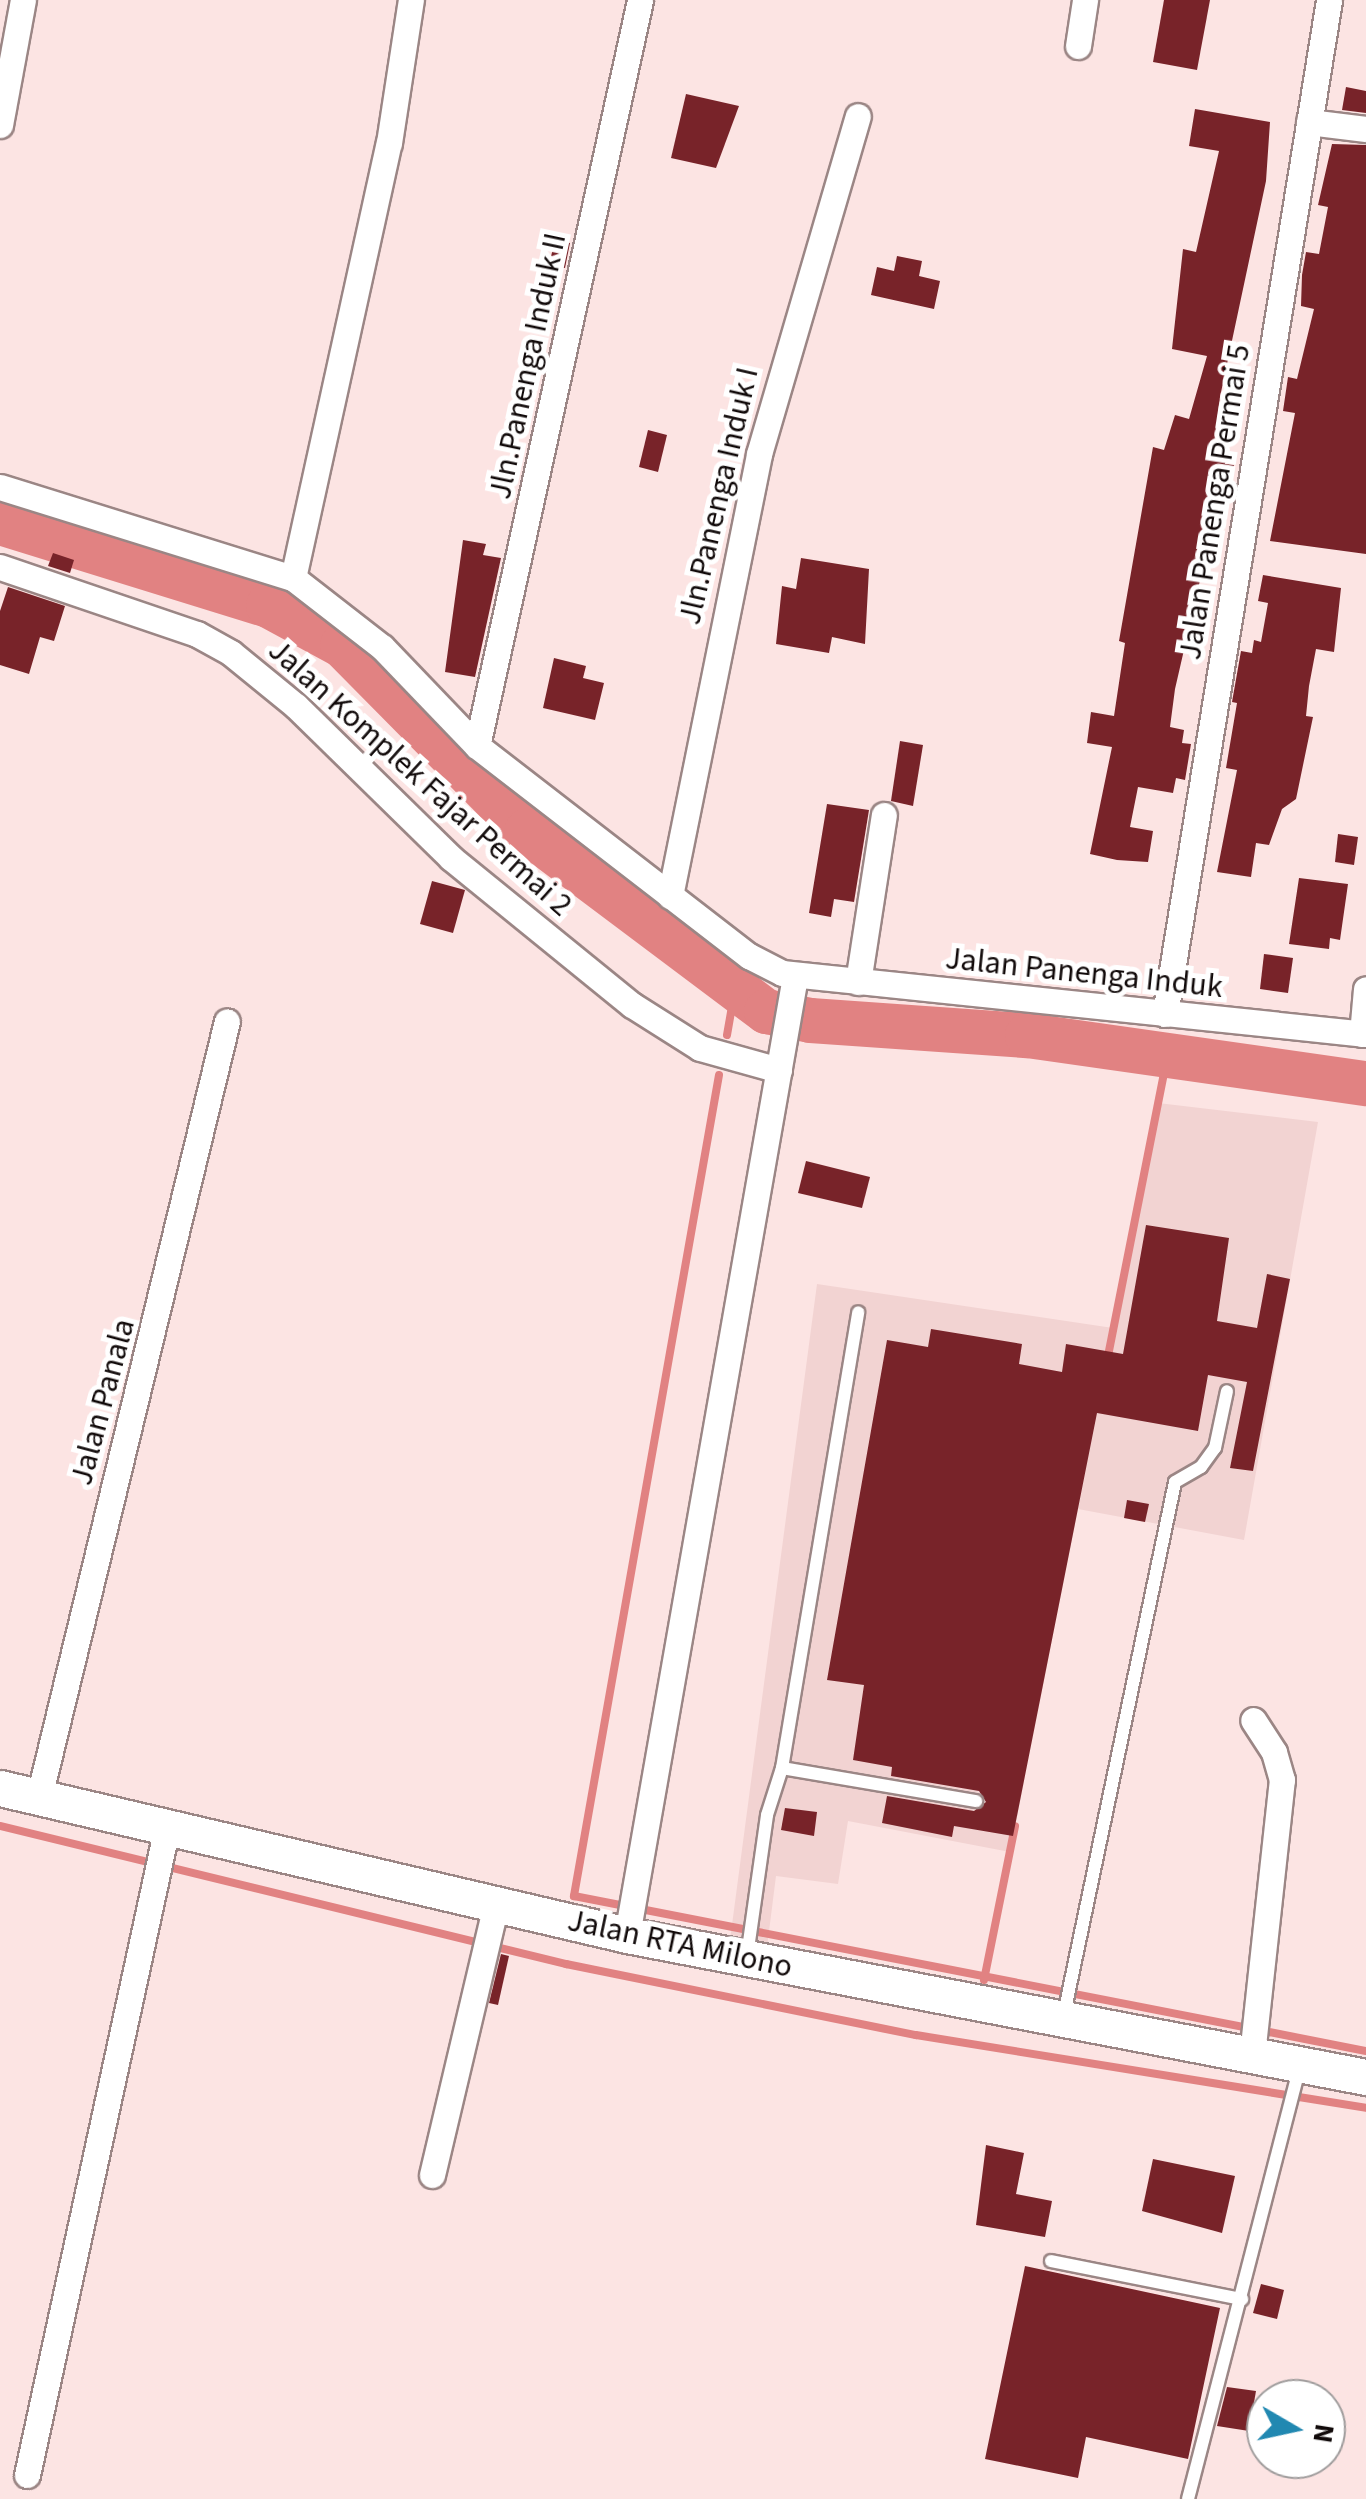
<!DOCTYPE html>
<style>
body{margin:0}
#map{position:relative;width:1366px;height:2499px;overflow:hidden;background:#fce4e3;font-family:"Source Sans 3",sans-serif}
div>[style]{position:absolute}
.built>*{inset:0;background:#f2d3d2}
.stream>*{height:8px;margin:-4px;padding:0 4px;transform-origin:4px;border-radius:4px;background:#e18282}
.river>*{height:45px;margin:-22.5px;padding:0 22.5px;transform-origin:22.5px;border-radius:22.5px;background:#e18282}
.building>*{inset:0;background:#782329}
.roads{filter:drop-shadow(2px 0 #9b8685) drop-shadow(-2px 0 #9b8685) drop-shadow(0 2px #9b8685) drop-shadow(0 -2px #9b8685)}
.lane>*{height:12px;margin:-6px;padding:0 6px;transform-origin:6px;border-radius:6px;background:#fff}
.street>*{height:25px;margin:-12.5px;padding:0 12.5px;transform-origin:12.5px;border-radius:12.5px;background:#fff}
.secondary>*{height:35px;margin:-17.5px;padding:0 17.5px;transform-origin:17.5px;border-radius:17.5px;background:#fff}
span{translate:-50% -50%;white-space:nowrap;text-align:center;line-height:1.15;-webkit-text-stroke:10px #fff;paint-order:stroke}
.street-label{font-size:32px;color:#110a0a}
.north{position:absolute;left:1246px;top:2379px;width:100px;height:100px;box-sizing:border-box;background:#fff;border:2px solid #a09d9d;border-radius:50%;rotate:99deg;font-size:28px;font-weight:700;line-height:40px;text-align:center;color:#110a0a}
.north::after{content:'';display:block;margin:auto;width:35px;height:45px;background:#2188b1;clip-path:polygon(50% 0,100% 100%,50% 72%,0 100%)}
</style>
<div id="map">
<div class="built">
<i style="clip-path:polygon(1158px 1103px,1318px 1122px,1244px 1540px,1078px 1509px,1010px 1852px,848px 1821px,838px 1884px,776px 1876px,765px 1963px,728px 1955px,817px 1284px,1113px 1328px)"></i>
</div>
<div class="stream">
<i style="left:810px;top:1020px;width:240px;rotate:1.4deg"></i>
<i style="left:1050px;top:1026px;width:319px;rotate:8.3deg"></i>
<i style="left:727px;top:1035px;width:47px;rotate:-80.1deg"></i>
<i style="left:719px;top:1075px;width:834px;rotate:100.02deg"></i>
<i style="left:574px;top:1896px;width:807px;rotate:11.07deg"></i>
<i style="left:1107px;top:1361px;width:310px;rotate:-78.8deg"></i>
<i style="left:0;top:1826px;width:583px;rotate:13.7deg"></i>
<i style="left:566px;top:1964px;width:357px;rotate:11.5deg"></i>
<i style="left:916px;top:2035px;width:456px;rotate:9.2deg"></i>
<i style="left:984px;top:1980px;width:157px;rotate:-78.6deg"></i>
</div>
<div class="river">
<i style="left:0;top:522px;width:281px;rotate:17.2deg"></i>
<i style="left:268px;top:605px;width:84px;rotate:28.4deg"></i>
<i style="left:342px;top:645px;width:262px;rotate:45.3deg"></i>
<i style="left:526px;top:831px;width:300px;rotate:36.9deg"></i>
<i style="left:766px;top:1011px;width:45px;rotate:11.6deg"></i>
<i style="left:810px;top:1020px;width:218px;rotate:4deg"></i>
<i style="left:1027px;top:1035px;width:342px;rotate:8.1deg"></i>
</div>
<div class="building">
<i style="clip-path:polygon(1164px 0,1210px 0,1197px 70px,1153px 62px)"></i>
<i style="clip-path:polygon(1346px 87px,1366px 91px,1366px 113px,1342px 110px)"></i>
<i style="clip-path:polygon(686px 94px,739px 106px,716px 168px,671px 158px)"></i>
<i style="clip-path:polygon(1195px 109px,1270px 122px,1266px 181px,1220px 397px,1216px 430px,1230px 433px,1225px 464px,1234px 465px,1230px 491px,1223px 524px,1206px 521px,1199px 562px,1204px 563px,1175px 689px,1170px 727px,1184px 730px,1182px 743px,1191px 744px,1185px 780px,1176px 778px,1173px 793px,1138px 787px,1130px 827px,1153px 831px,1148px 862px,1117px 860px,1090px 854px,1112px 747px,1087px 743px,1091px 712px,1114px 716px,1125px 643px,1119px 641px,1153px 447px,1164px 450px,1175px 415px,1189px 419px,1207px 356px,1172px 349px,1183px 249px,1196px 252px,1219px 151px,1189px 146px)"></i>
<i style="clip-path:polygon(1332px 144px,1366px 145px,1366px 554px,1270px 541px,1295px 413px,1283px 411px,1288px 377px,1297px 379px,1314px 309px,1301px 306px,1302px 275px,1306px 252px,1319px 254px,1328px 207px,1318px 205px)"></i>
<i style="clip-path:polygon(555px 240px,570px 243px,565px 268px,549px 265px)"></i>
<i style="clip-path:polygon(897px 256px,922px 261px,919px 276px,940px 281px,934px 309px,871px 295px,877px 267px,894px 271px)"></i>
<i style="clip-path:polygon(648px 430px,667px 435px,658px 472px,639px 467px)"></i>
<i style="clip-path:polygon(463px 540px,486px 544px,483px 555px,501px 558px,475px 677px,445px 672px)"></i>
<i style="clip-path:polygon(53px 553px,74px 560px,70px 573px,48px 566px)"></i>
<i style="clip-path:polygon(801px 558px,869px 569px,865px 644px,832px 637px,829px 653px,776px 644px,782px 586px,796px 589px)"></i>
<i style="clip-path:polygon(1263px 575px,1341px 588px,1334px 652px,1316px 649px,1309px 686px,1306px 716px,1313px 717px,1296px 799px,1282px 809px,1269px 845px,1256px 843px,1251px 877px,1217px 872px,1237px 770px,1226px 768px,1237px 703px,1232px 702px,1241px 651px,1252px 653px,1254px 640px,1261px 642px,1268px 603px,1258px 601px)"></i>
<i style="clip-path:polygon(8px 587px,65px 606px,54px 641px,40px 637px,29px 674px,0 665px,0 611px)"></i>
<i style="clip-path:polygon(554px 658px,586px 666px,583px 678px,604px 683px,595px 720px,543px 708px)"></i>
<i style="clip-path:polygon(900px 741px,923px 745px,913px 806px,891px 801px)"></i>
<i style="clip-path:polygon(827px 804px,869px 810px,854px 902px,834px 899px,831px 917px,809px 913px)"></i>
<i style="clip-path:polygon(1338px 834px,1358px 837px,1354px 865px,1335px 862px)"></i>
<i style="clip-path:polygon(1299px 878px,1348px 884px,1340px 940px,1330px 938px,1329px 949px,1289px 944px)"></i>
<i style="clip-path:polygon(432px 881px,465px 890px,453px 933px,420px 924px)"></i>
<i style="clip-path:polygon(1264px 954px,1293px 958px,1288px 993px,1260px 989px)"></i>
<i style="clip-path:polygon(806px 1161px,870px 1177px,862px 1208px,798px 1193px)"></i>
<i style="clip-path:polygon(1146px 1225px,1229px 1238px,1217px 1321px,1257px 1328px,1267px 1274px,1290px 1279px,1253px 1471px,1230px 1468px,1247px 1382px,1208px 1375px,1198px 1431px,1097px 1413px,1013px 1836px,954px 1826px,952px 1837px,882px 1823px,887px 1796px,974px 1811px,986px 1802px,979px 1791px,891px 1776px,892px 1767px,853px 1760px,864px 1685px,827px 1680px,887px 1340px,928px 1347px,931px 1329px,1022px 1344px,1019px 1364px,1062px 1372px,1066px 1344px,1123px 1354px)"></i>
<i style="clip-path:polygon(1127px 1500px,1149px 1504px,1145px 1522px,1124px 1518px)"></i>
<i style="clip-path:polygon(785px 1808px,817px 1812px,814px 1836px,781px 1830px)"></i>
<i style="clip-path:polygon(501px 1954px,509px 1956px,498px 2005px,489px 2003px)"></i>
<i style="clip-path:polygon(986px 2145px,1024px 2153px,1016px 2194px,1052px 2201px,1045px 2237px,976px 2225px)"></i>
<i style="clip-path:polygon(1153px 2159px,1235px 2176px,1222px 2233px,1142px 2211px)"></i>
<i style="clip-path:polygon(1025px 2266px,1220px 2308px,1188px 2459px,1086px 2437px,1078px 2478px,985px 2459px)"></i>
<i style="clip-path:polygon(1261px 2284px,1284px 2290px,1277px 2319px,1253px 2313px)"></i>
<i style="clip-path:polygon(1227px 2387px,1256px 2391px,1249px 2431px,1217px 2426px)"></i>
</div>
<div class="roads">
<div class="lane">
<i style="left:782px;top:1768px;width:462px;rotate:-80.5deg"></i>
<i style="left:747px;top:1956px;width:142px;rotate:-81.9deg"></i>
<i style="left:767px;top:1815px;width:49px;rotate:-72.3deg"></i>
<i style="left:782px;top:1768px;width:197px;rotate:9.7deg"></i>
<i style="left:1064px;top:2014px;width:543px;rotate:-78.21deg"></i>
<i style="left:1175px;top:1482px;width:30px;rotate:-30deg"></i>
<i style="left:1201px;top:1467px;width:24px;rotate:-54deg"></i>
<i style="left:1215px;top:1448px;width:58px;rotate:-78.1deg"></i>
<i style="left:1051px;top:2261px;width:195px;rotate:11.3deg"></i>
<i style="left:1188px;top:2499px;width:447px;rotate:-75.5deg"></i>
</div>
<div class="street">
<i style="left:1078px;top:46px;width:47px;rotate:-81.3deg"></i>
<i style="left:1309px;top:122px;width:57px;rotate:7deg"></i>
<i style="left:0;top:125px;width:127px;rotate:-79.6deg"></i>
<i style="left:0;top:487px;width:307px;rotate:17.3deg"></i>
<i style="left:293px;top:578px;width:113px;rotate:37.8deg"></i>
<i style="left:382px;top:647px;width:137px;rotate:46.2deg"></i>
<i style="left:477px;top:746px;width:344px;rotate:37.7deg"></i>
<i style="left:749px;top:956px;width:37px;rotate:27deg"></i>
<i style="left:782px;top:973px;width:587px;rotate:5.96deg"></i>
<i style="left:0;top:567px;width:208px;rotate:18.8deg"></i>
<i style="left:197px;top:634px;width:39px;rotate:29deg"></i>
<i style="left:231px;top:653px;width:84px;rotate:39.2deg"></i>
<i style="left:296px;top:706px;width:217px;rotate:44.4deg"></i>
<i style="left:451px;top:858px;width:233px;rotate:39.1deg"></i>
<i style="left:632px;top:1005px;width:80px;rotate:32.3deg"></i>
<i style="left:700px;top:1048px;width:82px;rotate:15.6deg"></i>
<i style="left:293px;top:578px;width:445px;rotate:-77.6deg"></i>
<i style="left:389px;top:143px;width:145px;rotate:-81.3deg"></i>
<i style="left:477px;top:746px;width:764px;rotate:-77.67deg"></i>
<i style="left:670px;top:896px;width:451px;rotate:-78.6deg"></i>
<i style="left:759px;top:454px;width:352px;rotate:-73.7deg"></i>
<i style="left:858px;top:982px;width:169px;rotate:-81.2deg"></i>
<i style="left:1165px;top:1014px;width:1027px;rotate:-80.81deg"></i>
<i style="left:1362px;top:1034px;width:45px;rotate:-84.9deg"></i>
<i style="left:39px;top:1797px;width:798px;rotate:-76.38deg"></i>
<i style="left:627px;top:1935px;width:974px;rotate:-80.06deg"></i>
<i style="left:1252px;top:2055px;width:277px;rotate:-83.8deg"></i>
<i style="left:1282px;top:1780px;width:29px;rotate:-106deg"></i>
<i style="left:1274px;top:1752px;width:38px;rotate:-123deg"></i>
<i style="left:432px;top:2175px;width:278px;rotate:-76.7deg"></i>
<i style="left:27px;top:2475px;width:663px;rotate:-77.81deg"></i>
</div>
<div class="secondary">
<i style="left:0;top:1788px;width:644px;rotate:13.19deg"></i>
<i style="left:627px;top:1935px;width:753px;rotate:10.88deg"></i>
</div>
</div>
<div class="street-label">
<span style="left:528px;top:366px;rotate:-78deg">Jln.Panenga Induk II</span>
<span style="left:719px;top:496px;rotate:-77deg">Jln.Panenga Induk I</span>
<span style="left:1215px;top:502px;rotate:-81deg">Jalan Panenga Permai 5</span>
<span style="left:420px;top:778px;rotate:42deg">Jalan Komplek Fajar Permai 2</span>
<span style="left:1084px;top:973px;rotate:6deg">Jalan Panenga Induk</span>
<span style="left:103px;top:1402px;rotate:-75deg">Jalan Panala</span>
<span style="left:680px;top:1944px;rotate:12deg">Jalan RTA Milono</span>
</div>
<div class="north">N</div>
</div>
